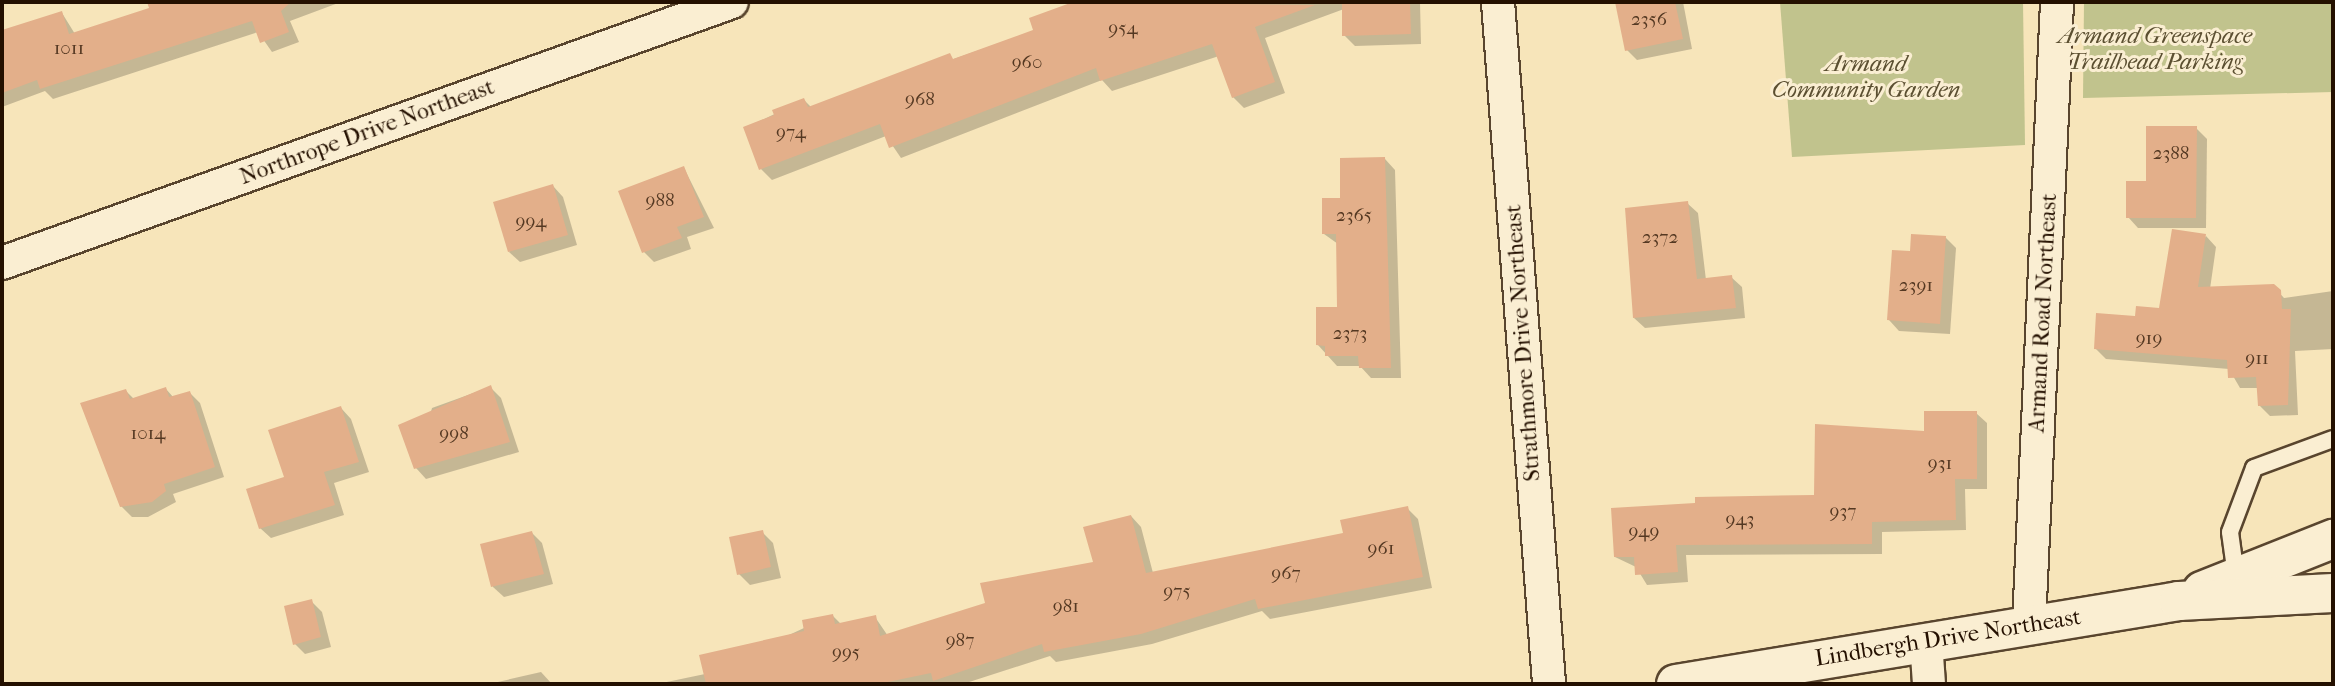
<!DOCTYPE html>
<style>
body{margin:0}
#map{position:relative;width:2335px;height:686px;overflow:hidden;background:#f7e5ba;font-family:"IM FELL French Canon",serif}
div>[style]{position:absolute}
.green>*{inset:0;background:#c1c38d}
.shadow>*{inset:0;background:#0003}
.building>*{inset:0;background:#e3af8a}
.roads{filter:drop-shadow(2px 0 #59452e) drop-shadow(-2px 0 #59452e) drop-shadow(0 2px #59452e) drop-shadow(0 -2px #59452e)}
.service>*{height:16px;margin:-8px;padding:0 8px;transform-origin:8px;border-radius:8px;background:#faeed2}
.minor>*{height:32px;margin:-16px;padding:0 16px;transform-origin:16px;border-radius:16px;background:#faeed2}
.secondary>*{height:38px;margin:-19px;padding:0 19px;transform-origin:19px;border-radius:19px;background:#faeed2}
span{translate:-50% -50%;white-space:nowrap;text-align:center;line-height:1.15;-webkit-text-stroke:6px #faeed2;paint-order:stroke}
.number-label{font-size:19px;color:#543822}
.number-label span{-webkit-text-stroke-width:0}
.park-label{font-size:23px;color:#5b4f31;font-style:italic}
.street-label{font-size:23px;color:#241000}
.frame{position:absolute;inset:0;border:4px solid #241000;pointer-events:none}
</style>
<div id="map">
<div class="green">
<i style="clip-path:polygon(1780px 2px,2023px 2px,2025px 145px,1792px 157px)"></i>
<i style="clip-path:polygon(2084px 2px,2333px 2px,2333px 92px,2083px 98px)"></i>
</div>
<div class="shadow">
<i style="clip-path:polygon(157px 2px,341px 2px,290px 21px,299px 42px,272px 52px,258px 32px,53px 99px,45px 91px,2px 107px,2px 36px,62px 13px,75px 34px,151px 9px)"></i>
<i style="clip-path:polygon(1079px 2px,1420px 2px,1421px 44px,1355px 46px,1344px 35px,1344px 9px,1265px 38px,1285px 93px,1244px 108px,1233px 97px,1219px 56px,1112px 91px,1102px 80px,901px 158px,886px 136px,772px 180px,761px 169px,745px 128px,804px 100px,812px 108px,1035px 31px,1031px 19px)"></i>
<i style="clip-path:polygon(1617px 2px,1683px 2px,1692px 49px,1637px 60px,1627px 50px)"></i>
<i style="clip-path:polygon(2196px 128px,2207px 139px,2206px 228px,2138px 228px,2128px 217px,2147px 183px)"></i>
<i style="clip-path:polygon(1385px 159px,1395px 170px,1401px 378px,1371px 378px,1360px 366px,1337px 366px,1318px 345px,1339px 308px,1338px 244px,1324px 234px,1342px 199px)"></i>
<i style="clip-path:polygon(684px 168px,714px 228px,687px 237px,691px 249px,654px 262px,644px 252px)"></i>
<i style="clip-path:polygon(553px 186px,563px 197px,577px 245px,520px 262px,509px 252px)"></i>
<i style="clip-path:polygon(1687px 203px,1698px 213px,1706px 280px,1731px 277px,1742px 287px,1745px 318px,1645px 328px,1634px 318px)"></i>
<i style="clip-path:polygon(2206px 236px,2216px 247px,2210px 289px,2273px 286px,2284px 298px,2333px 291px,2333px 349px,2295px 351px,2298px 415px,2270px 416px,2260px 406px,2259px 388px,2240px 388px,2229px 369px,2106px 359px,2095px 348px,2160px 310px)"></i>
<i style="clip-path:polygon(1945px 237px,1956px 248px,1950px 334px,1899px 331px,1889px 320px,1911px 253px)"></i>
<i style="clip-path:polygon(490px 387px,501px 398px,519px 452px,426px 479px,416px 468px,432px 408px)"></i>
<i style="clip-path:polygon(166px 389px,174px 398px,190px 393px,200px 403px,224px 477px,173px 494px,176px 502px,148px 517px,132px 517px,121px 506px,126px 391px,135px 400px)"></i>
<i style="clip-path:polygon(341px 408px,351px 419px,369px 472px,334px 483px,344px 515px,271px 538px,260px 528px,286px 478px)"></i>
<i style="clip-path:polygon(1976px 413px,1987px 423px,1987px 489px,1965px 489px,1966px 530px,1882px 532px,1882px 554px,1686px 555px,1688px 582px,1647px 585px,1636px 567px,1615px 557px,1816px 497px,1926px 433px)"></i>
<i style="clip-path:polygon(1407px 508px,1418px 519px,1432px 588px,1270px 619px,1262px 611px,1152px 644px,1056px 662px,1050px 656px,963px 684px,657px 684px,705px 674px,832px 615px,841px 624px,875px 617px,888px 636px,987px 604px,1095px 564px,1131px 516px,1141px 527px,1153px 573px,1345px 535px)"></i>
<i style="clip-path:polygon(762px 532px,773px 543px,781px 578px,750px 585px,739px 574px)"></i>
<i style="clip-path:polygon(532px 533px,542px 543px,553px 584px,504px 597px,493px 587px,482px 545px)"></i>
<i style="clip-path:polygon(311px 601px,322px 612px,331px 647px,305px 654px,295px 644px)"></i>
<i style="clip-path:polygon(541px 672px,552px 684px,489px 684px)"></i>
</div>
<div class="building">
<i style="clip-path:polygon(147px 2px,291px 2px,281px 11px,289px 32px,260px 43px,252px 21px,40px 89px,37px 80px,2px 93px,2px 30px,62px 11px,69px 34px,149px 8px)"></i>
<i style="clip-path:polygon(1073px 2px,1315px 5px,1255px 27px,1275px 82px,1232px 98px,1212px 44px,1100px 81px,1096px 68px,889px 148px,880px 124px,759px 170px,743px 127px,774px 115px,772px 110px,804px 98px,808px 107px,950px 53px,953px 59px,1033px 30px,1029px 18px)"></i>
<i style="clip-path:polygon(1342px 2px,1410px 2px,1411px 34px,1342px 36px)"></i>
<i style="clip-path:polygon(1615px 2px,1675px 2px,1683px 39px,1625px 51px)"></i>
<i style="clip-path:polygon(2146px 126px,2197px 126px,2196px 218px,2126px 218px,2126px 181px,2146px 181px)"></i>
<i style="clip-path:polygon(1385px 157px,1391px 368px,1359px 368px,1358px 356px,1325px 356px,1325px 346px,1316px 345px,1316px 307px,1337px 307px,1336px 234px,1322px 234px,1322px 198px,1340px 198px,1340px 158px)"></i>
<i style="clip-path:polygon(684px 166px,704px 217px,677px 227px,682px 238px,642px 253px,618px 191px)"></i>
<i style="clip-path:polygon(553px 184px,568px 235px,508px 252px,493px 202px)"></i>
<i style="clip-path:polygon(1688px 201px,1697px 279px,1732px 275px,1736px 308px,1633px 318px,1625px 208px)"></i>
<i style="clip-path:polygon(2172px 229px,2206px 234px,2198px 287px,2274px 284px,2281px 290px,2282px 309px,2291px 309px,2288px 405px,2258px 406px,2256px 377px,2228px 378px,2227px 360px,2094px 349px,2096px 313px,2135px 316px,2136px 306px,2159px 308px)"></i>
<i style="clip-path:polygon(1911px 234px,1946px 236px,1940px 324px,1887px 320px,1892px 250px,1910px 251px)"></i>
<i style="clip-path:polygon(491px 385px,510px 442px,414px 469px,398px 425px)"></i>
<i style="clip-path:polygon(166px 387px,169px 397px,190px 391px,215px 467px,164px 484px,166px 491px,152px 502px,120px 507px,80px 403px,126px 389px,130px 399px)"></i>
<i style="clip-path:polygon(341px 406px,359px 462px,324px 472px,335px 505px,259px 529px,246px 489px,284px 477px,268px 430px)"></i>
<i style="clip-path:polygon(1924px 411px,1977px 411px,1977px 479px,1955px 479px,1956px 520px,1872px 522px,1872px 544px,1676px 545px,1678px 572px,1635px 575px,1634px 557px,1614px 557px,1611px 508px,1695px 503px,1695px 497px,1814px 495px,1815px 424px,1924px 431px)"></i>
<i style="clip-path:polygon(1408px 506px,1423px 577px,1258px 609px,1255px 599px,1141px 634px,1044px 652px,1042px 644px,933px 681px,931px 673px,878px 684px,706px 684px,699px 655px,804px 631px,802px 620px,833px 614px,835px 624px,876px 615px,880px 636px,985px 603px,980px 583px,1093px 562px,1083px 527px,1131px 515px,1146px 573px,1343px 533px,1340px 520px)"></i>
<i style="clip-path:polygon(763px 530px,771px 567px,737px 575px,729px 537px)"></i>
<i style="clip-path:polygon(532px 531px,544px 574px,491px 587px,480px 544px)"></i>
<i style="clip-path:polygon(312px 599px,321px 637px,293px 645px,284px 606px)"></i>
</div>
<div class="roads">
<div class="service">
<i style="left:2236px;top:576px;width:44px;rotate:-97.8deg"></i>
<i style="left:2230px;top:532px;width:68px;rotate:-69.4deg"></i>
<i style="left:2254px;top:468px;width:84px;rotate:-20.2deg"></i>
</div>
<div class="minor">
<i style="left:1498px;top:2px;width:684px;rotate:85.72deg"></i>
<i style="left:2px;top:263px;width:775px;rotate:-19.67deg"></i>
<i style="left:2029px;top:624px;width:623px;rotate:-87.42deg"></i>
<i style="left:1926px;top:641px;width:43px;rotate:86deg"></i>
</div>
<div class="secondary">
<i style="left:2202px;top:591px;width:141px;rotate:-21.7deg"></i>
<i style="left:1676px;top:684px;width:510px;rotate:-9.37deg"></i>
<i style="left:2179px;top:601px;width:154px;rotate:-3deg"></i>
</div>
</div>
<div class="number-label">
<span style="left:1649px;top:20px">2356</span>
<span style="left:1123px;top:29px">954</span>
<span style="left:69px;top:49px">1011</span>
<span style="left:1027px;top:63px">960</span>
<span style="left:920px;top:100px">968</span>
<span style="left:791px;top:133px">974</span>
<span style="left:2171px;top:154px">2388</span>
<span style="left:660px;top:201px">988</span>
<span style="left:1354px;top:216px">2365</span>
<span style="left:531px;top:222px">994</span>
<span style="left:1660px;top:238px">2372</span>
<span style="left:1916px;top:286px">2391</span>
<span style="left:1350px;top:334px">2373</span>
<span style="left:2149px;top:339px">919</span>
<span style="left:2257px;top:359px">911</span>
<span style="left:148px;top:434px">1014</span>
<span style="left:454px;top:434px">998</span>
<span style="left:1940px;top:464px">931</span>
<span style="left:1843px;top:512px">937</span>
<span style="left:1740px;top:520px">943</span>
<span style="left:1644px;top:532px">949</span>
<span style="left:1381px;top:549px">961</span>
<span style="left:1286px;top:574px">967</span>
<span style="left:1177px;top:592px">975</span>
<span style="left:1066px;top:607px">981</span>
<span style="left:960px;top:641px">987</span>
<span style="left:846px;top:653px">995</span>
</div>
<div class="park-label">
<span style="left:2155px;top:49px">Armand Greenspace<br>Trailhead Parking</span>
<span style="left:1866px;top:77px">Armand<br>Community Garden</span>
</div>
<div class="street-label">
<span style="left:367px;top:132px;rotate:-20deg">Northrope Drive Northeast</span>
<span style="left:2043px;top:313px;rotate:-87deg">Armand Road Northeast</span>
<span style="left:1523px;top:343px;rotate:-94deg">Strathmore Drive Northeast</span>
<span style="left:1948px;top:638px;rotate:-9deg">Lindbergh Drive Northeast</span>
</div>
<div class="frame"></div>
</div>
